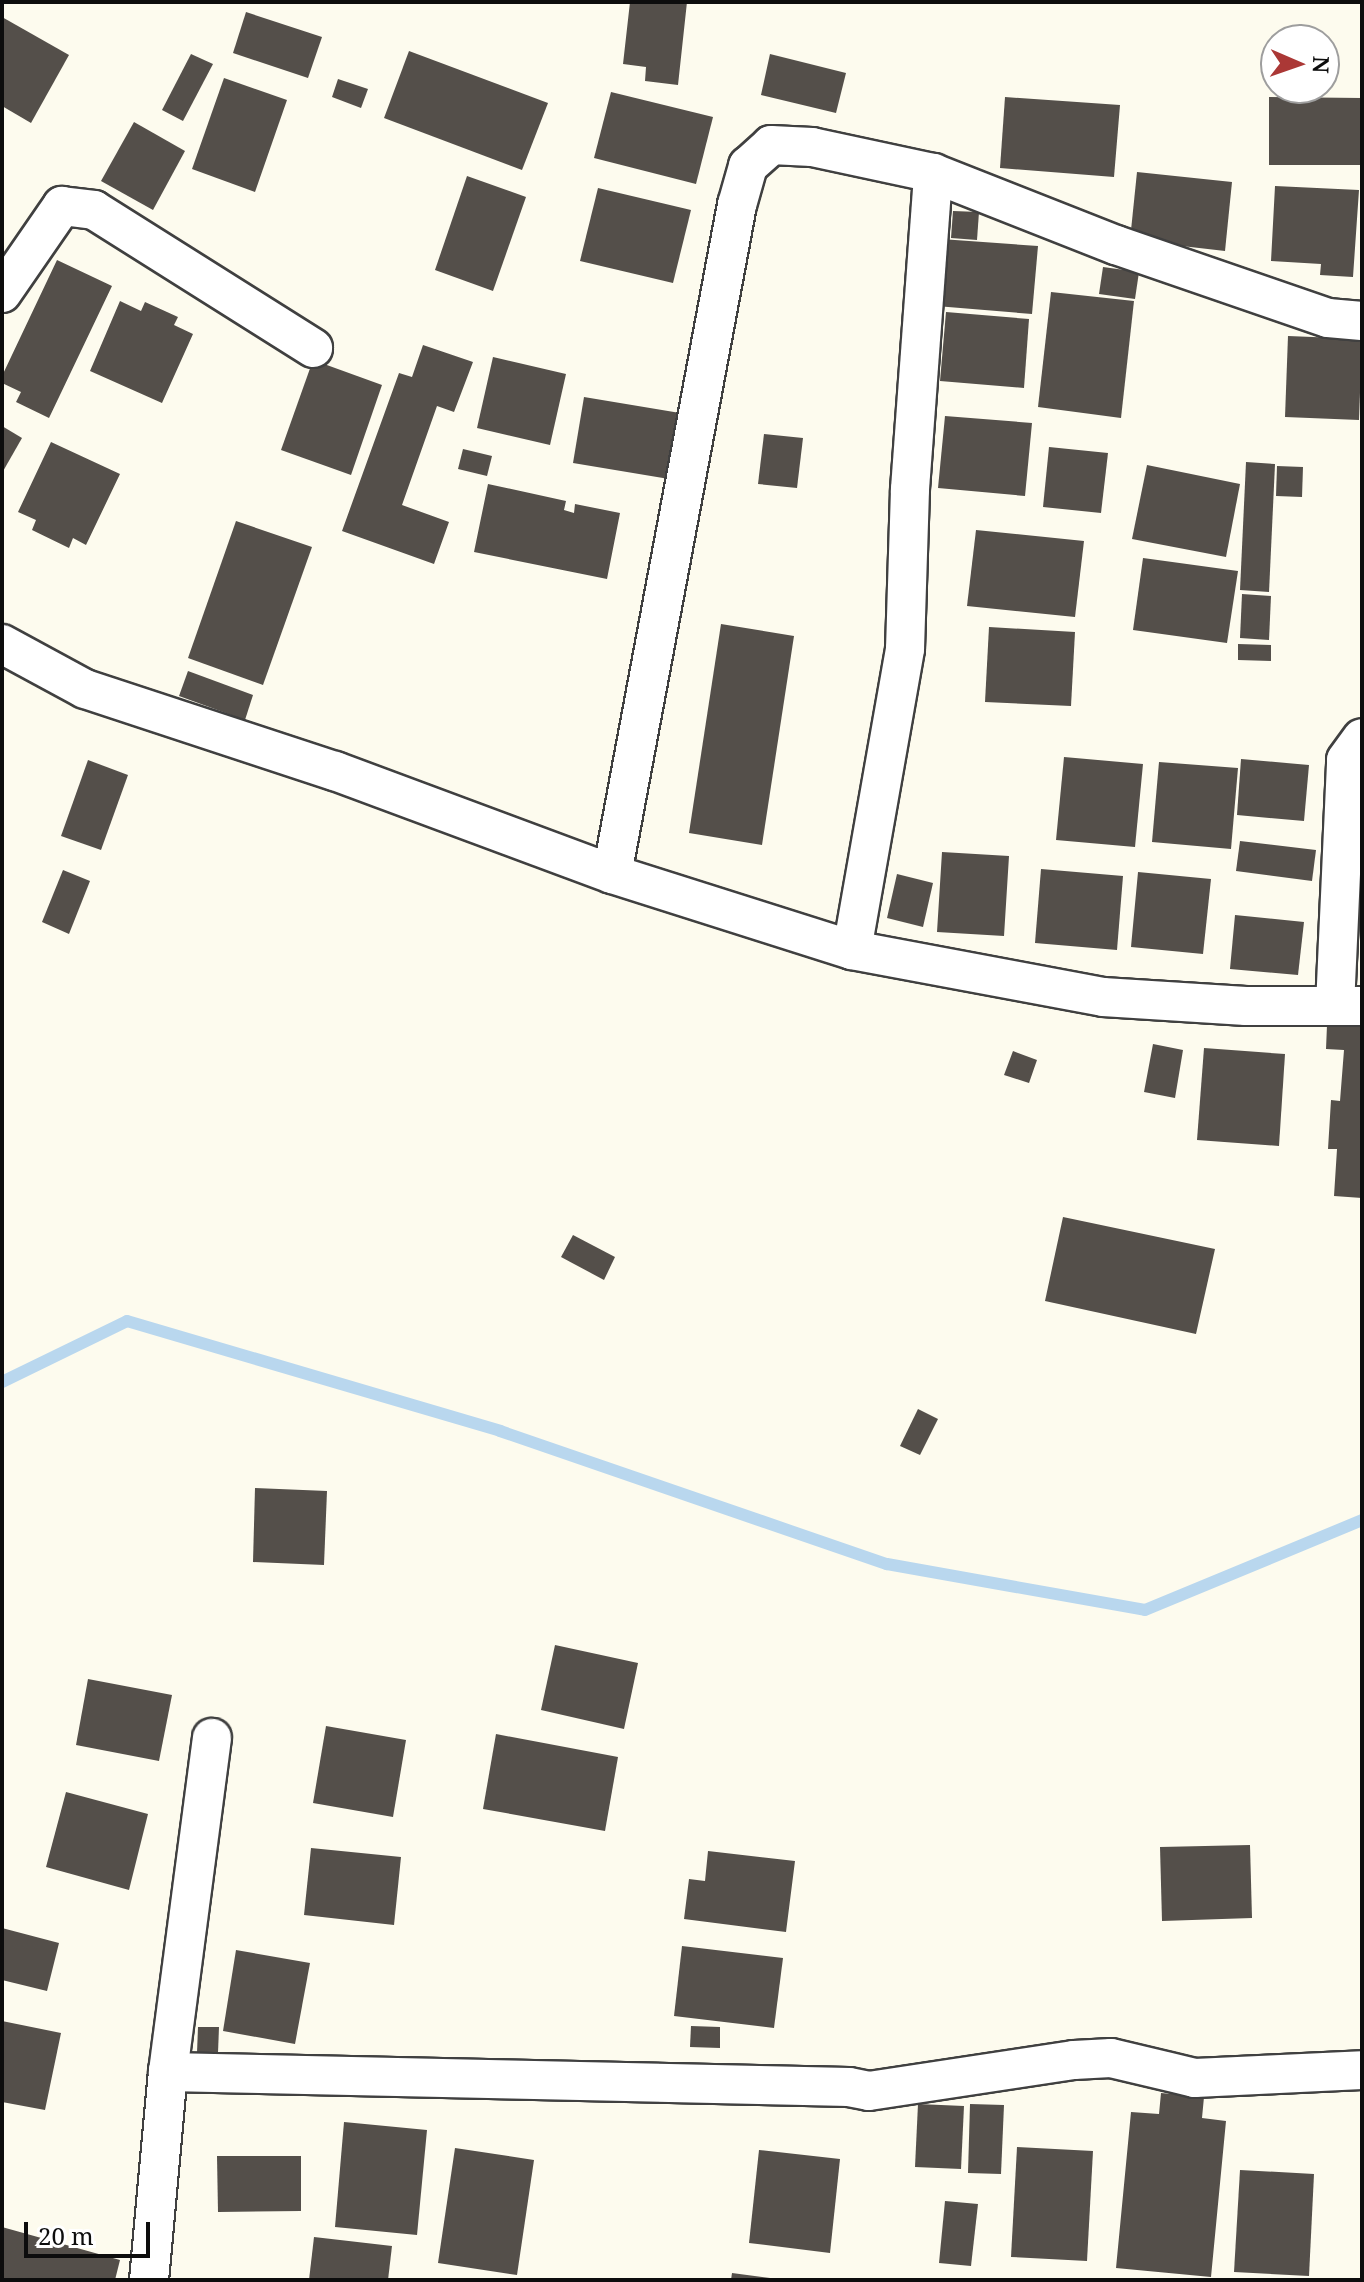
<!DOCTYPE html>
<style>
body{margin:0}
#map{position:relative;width:1364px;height:2282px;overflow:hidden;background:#fdfbee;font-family:"Noto Serif",serif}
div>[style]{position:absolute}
.stream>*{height:12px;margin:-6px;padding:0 6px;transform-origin:6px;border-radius:6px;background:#b9d7ee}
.building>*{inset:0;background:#544f4a}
.roads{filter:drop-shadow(2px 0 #404040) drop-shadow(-2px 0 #404040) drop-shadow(0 2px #404040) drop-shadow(0 -2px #404040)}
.street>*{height:38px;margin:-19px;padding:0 19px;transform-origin:19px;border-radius:19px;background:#fff}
span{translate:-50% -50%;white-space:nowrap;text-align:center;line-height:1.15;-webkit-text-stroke:8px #fff;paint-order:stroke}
.frame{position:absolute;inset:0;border:4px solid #0d0d0d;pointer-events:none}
.north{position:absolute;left:1260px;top:24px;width:80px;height:80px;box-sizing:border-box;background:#fff;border:2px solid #9e9e9e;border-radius:50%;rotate:92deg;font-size:22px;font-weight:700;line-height:32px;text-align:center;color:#0d0d0d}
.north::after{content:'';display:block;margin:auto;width:28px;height:36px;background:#ab3836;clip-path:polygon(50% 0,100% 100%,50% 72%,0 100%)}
.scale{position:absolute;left:24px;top:2222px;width:126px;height:36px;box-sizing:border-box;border:4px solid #0d0d0d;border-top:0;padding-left:10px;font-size:24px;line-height:28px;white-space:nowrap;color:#0d0d0d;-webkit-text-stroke:6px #fff;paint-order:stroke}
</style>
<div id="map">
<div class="stream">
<i style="left:2px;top:1382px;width:139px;rotate:-26deg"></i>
<i style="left:127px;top:1321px;width:389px;rotate:16.4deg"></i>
<i style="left:500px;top:1431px;width:409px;rotate:19deg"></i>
<i style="left:887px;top:1564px;width:262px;rotate:10.1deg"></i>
<i style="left:1145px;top:1610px;width:235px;rotate:-22.5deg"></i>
</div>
<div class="building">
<i style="clip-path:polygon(630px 2px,687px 2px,678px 85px,645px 81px,646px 67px,623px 64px)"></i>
<i style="clip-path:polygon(246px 12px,322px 37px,308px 78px,233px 53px)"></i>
<i style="clip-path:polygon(2px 17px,69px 55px,31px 123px,2px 106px)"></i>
<i style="clip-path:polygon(409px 51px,548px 103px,522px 170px,384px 118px)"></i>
<i style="clip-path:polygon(191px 54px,213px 64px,183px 121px,162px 110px)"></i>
<i style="clip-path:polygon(770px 54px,846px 73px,836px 113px,761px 95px)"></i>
<i style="clip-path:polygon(224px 78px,287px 100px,255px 192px,192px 169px)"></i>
<i style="clip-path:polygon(338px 79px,368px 89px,361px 108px,332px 97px)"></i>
<i style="clip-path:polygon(611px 92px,713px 117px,696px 184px,594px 158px)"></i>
<i style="clip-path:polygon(1005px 97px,1120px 105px,1114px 177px,1000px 168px)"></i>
<i style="clip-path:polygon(1269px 97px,1362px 98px,1362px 165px,1269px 165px)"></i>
<i style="clip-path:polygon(134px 122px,185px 151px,153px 210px,101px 181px)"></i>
<i style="clip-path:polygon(1137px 172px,1232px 182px,1225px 251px,1130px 240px)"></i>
<i style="clip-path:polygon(467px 176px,526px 197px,493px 291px,435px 270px)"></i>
<i style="clip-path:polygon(1275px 186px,1359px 190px,1353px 277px,1320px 275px,1321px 264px,1271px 261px)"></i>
<i style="clip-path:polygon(598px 188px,691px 210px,673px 283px,580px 261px)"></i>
<i style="clip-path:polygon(953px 211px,979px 212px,977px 240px,951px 238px)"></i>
<i style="clip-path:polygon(941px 239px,1038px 246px,1032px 314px,936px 306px)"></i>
<i style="clip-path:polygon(57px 260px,112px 286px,49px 418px,16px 402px,21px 392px,2px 383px,2px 376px)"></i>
<i style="clip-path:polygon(1103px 267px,1139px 272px,1135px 299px,1099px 294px)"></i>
<i style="clip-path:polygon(1051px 292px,1134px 301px,1121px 418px,1038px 407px)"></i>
<i style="clip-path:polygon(120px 301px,141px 311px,145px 302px,178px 317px,174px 325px,193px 334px,162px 403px,90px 371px)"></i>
<i style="clip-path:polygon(946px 312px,1029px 319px,1024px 388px,940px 381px)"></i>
<i style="clip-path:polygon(1288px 336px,1362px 339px,1359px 420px,1285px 417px)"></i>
<i style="clip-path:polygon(423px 345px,473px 362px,454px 412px,437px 406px,402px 505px,449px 522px,434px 564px,342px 531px,399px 373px,412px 377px)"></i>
<i style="clip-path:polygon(493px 357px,566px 374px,550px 445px,477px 428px)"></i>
<i style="clip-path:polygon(313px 360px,382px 385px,351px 475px,281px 450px)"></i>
<i style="clip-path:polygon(584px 397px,680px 413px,669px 479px,573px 463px)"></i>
<i style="clip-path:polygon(945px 416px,1032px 423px,1025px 496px,938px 488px)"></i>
<i style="clip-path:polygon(2px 426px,22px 438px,2px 473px)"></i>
<i style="clip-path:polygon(764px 434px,803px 438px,797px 488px,758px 484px)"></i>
<i style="clip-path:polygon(51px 442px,120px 474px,86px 545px,73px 538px,69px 548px,32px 530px,36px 520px,18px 512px)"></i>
<i style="clip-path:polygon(1049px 447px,1108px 453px,1101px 513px,1043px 507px)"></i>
<i style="clip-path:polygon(463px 449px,492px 456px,487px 476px,458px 469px)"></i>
<i style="clip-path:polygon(1246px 462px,1275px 464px,1269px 592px,1240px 590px)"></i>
<i style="clip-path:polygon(1147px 465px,1240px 484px,1226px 557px,1132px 539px)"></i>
<i style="clip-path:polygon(1277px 466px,1303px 467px,1302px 497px,1276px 496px)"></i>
<i style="clip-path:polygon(488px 484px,566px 501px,564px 510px,574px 513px,575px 504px,620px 513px,607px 579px,474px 552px)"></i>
<i style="clip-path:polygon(236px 521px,312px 547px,263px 685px,188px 658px)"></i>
<i style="clip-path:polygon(976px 530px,1084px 541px,1075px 617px,967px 606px)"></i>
<i style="clip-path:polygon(1143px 558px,1238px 571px,1227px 643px,1133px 630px)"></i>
<i style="clip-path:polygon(1242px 594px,1271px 596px,1269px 640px,1240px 638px)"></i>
<i style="clip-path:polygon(721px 624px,794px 636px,762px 845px,689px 833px)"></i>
<i style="clip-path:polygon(989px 627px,1075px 632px,1071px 706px,985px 702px)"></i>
<i style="clip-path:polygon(1238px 644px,1271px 645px,1271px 661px,1238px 660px)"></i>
<i style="clip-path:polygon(188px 671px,253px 695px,245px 720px,179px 696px)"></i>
<i style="clip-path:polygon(1064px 757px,1143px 764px,1135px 847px,1056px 840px)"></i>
<i style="clip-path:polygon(1241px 759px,1309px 765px,1304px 821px,1237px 815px)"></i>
<i style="clip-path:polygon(88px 760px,128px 775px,101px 850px,61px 836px)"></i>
<i style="clip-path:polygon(1159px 762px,1238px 768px,1231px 849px,1152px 842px)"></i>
<i style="clip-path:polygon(1240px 841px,1316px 850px,1312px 881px,1236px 871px)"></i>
<i style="clip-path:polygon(942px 852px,1009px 856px,1004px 936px,937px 932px)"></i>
<i style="clip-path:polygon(1041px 869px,1123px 876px,1117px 950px,1035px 943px)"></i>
<i style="clip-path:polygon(63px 870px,90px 881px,69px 934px,42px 922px)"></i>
<i style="clip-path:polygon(1138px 872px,1211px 879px,1203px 954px,1131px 947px)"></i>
<i style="clip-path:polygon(897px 874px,933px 883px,923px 927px,887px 918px)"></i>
<i style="clip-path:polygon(1235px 915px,1304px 922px,1298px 975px,1230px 969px)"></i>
<i style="clip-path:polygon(1327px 1025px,1362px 1027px,1362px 1198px,1334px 1196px,1337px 1149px,1328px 1149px,1331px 1100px,1340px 1101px,1344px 1050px,1326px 1049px)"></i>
<i style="clip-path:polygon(1153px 1044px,1183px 1050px,1175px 1098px,1144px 1092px)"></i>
<i style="clip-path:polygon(1204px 1048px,1285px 1054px,1279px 1146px,1197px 1140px)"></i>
<i style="clip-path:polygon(1013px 1051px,1037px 1060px,1029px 1083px,1004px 1075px)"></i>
<i style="clip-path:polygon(1063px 1217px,1215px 1249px,1196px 1334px,1045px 1301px)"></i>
<i style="clip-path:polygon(573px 1235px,615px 1257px,604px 1280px,561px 1257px)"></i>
<i style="clip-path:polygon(918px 1409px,938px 1419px,920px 1455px,900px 1446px)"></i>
<i style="clip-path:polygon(255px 1488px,327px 1491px,324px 1565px,253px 1562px)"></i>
<i style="clip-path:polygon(555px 1645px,638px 1663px,624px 1729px,541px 1710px)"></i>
<i style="clip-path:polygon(88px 1679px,172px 1695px,159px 1761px,76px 1745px)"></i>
<i style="clip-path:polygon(326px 1726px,406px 1740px,393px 1817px,313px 1803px)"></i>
<i style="clip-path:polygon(496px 1734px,618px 1757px,605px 1831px,483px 1809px)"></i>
<i style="clip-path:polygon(66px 1792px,148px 1814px,129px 1890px,46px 1867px)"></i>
<i style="clip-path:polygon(1250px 1845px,1252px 1918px,1162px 1921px,1160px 1847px)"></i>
<i style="clip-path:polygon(311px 1848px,401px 1857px,394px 1925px,304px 1915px)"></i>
<i style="clip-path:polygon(708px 1851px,795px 1861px,786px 1932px,684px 1919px,689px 1879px,705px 1881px)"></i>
<i style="clip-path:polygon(2px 1928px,59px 1943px,47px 1991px,2px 1980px)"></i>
<i style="clip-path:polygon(682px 1946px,783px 1958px,774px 2028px,674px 2016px)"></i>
<i style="clip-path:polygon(236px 1950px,310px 1963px,295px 2044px,223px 2031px)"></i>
<i style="clip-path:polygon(2px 2021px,61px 2033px,45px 2110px,2px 2102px)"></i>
<i style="clip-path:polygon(691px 2026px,720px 2027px,720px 2048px,690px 2047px)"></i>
<i style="clip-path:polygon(198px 2027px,219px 2027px,218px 2053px,197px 2053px)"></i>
<i style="clip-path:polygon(1161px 2093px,1204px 2097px,1202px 2118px,1226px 2121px,1211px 2277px,1116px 2268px,1131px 2112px,1159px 2114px)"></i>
<i style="clip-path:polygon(918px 2104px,964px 2106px,961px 2169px,915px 2167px)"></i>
<i style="clip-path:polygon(970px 2104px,1004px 2105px,1001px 2174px,968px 2173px)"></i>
<i style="clip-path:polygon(344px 2122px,427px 2130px,417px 2235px,335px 2227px)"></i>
<i style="clip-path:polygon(1017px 2147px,1093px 2151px,1087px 2261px,1011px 2257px)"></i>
<i style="clip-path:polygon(455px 2148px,534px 2160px,517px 2275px,438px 2263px)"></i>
<i style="clip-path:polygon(759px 2150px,840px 2159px,830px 2253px,749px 2243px)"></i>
<i style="clip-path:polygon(217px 2156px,301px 2156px,301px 2211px,218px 2212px)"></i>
<i style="clip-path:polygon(1240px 2170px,1314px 2174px,1309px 2276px,1234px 2272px)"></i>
<i style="clip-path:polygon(945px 2201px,978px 2204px,971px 2266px,939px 2263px)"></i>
<i style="clip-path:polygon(2px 2227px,120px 2260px,115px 2280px,2px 2280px)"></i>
<i style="clip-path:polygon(314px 2237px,392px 2246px,388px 2280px,309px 2280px)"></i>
<i style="clip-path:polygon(732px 2273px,770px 2278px,770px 2280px,731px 2280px)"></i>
</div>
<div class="roads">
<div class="street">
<i style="left:2px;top:293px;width:106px;rotate:-55.4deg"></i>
<i style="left:62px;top:206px;width:32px;rotate:7deg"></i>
<i style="left:94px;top:210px;width:259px;rotate:32.2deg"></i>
<i style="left:2px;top:644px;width:94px;rotate:28.5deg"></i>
<i style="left:85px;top:689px;width:263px;rotate:18.2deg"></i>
<i style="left:335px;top:771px;width:296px;rotate:20.4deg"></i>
<i style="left:612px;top:874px;width:252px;rotate:17.6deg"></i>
<i style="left:852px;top:950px;width:255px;rotate:10.6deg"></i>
<i style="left:1103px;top:997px;width:143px;rotate:3.6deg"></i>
<i style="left:1246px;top:1006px;width:116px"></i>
<i style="left:612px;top:874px;width:681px;rotate:-79.42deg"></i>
<i style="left:737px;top:205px;width:41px;rotate:-74.2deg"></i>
<i style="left:748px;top:166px;width:31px;rotate:-42deg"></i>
<i style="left:771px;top:145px;width:41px;rotate:2.8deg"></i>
<i style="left:812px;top:147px;width:124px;rotate:12.1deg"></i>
<i style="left:933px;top:173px;width:197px;rotate:21.5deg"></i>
<i style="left:1116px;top:245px;width:224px;rotate:19deg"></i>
<i style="left:1328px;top:318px;width:34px;rotate:5deg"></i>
<i style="left:852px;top:950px;width:306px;rotate:-80deg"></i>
<i style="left:905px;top:649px;width:160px;rotate:-88.2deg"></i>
<i style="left:910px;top:489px;width:317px;rotate:-85.8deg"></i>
<i style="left:1335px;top:1006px;width:246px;rotate:-87.4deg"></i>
<i style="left:1346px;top:760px;width:27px;rotate:-54deg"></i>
<i style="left:168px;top:2072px;width:337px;rotate:-82.5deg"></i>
<i style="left:149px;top:2280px;width:209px;rotate:-84.8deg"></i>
<i style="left:168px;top:2072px;width:681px;rotate:1.26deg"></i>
<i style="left:849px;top:2087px;width:20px;rotate:11deg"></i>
<i style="left:869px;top:2091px;width:207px;rotate:-8.6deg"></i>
<i style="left:1074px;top:2060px;width:37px;rotate:-3deg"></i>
<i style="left:1111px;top:2058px;width:86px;rotate:13.4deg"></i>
<i style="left:1195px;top:2078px;width:167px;rotate:-2.7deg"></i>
</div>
</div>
<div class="frame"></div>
<div class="north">N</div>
<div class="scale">20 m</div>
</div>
